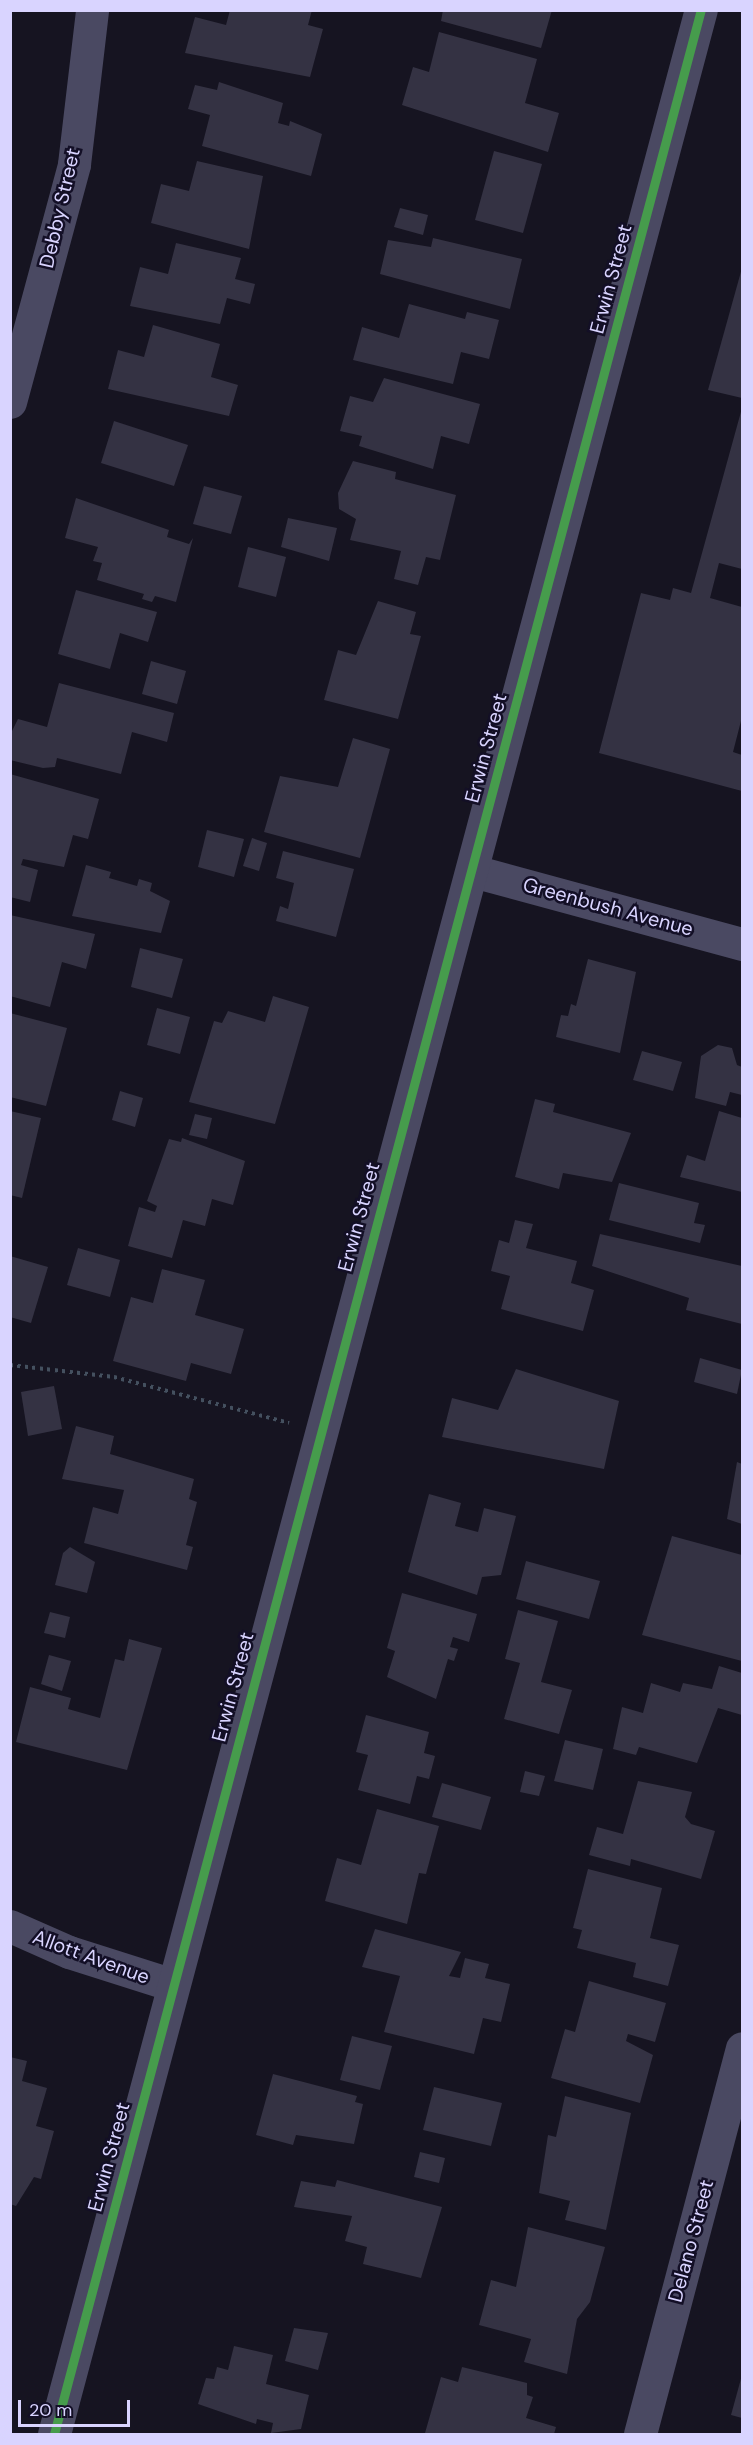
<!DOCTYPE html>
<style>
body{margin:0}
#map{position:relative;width:753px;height:2445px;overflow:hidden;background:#161421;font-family:"DM Sans",sans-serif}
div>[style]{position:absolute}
.building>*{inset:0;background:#343243}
.path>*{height:4px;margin-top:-2px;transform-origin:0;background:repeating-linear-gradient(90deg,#44505f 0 3px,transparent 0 7.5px)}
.minor>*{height:33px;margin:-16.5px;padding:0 16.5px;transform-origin:16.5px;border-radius:16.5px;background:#4a4962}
.cycleway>*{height:9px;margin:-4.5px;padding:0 4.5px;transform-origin:4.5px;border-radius:4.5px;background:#469c4c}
span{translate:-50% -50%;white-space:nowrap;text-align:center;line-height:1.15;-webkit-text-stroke:5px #130f26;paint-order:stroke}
.street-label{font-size:20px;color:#d9d4ff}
.frame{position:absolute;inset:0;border:12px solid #d9d4ff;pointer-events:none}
.scale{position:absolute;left:18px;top:2400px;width:112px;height:27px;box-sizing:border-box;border:3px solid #d9d4ff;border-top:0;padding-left:8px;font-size:18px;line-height:21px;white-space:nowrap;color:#d9d4ff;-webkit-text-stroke:4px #130f26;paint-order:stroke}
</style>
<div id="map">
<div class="building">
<i style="clip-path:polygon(230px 10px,312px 10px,308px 25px,323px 29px,310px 77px,185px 53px,195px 17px,226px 25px)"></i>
<i style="clip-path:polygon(443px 10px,552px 10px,541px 48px,441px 21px)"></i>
<i style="clip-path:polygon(439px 32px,537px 59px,525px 103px,559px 113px,548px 152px,402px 105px,413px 67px,429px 72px)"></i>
<i style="clip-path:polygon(219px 82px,283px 103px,278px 123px,289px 126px,290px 121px,322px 134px,311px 176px,202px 146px,210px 115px,188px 109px,195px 85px,217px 90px)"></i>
<i style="clip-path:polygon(494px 151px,542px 164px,523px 233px,475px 220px)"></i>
<i style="clip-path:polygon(197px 161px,263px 176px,249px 249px,151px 223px,161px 184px,189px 191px)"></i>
<i style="clip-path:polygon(400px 208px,428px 215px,423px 235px,394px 227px)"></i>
<i style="clip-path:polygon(433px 238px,522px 259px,510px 309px,380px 274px,388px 240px,431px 247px)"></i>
<i style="clip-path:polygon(176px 243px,241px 258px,235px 279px,255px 284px,250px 304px,227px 298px,220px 324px,130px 306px,140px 267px,168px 274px)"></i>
<i style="clip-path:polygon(742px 268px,742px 398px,708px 390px)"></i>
<i style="clip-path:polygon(409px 304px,465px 319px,467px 312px,499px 320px,489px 359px,461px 352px,453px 384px,353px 360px,362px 327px,399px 338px)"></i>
<i style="clip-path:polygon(153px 325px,220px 344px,211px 377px,238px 385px,229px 416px,108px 389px,118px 350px,144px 357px)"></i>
<i style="clip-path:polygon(384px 378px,480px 404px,469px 444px,441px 436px,433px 469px,359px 446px,362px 436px,340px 431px,350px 396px,373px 402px)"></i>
<i style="clip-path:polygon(742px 408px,742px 569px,719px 563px,710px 598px,742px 607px,742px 717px,733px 752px,742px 755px,742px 791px,599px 753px,641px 593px,670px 600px,673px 588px,691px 593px)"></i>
<i style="clip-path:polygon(114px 421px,188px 445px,174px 486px,101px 463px)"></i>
<i style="clip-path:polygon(353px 461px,396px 472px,395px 479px,456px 495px,440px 560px,426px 557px,418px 585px,394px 579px,401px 551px,350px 540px,356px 519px,339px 509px,338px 493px)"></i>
<i style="clip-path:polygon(204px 486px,242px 496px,231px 534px,193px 524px)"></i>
<i style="clip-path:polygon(76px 498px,169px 530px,167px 537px,189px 544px,193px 538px,176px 602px,155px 596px,152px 602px,142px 599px,144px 594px,97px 580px,102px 563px,93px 561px,98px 547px,65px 538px)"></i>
<i style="clip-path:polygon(288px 518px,337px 528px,329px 561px,281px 547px)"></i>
<i style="clip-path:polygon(248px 547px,286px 557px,276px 597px,238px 587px)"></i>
<i style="clip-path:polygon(76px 590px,157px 612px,148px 642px,120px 633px,110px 669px,58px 654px)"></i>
<i style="clip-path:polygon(378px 601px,416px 612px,410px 634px,421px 636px,398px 719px,324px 700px,338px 650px,356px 655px)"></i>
<i style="clip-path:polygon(151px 661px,186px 671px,177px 704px,142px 694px)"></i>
<i style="clip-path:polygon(59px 683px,174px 713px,167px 742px,132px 732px,121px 774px,57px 758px,55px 767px,43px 768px,10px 760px,10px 735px,18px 719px,47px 727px)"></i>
<i style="clip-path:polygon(353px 738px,390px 749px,360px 858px,264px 832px,280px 776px,338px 787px)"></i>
<i style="clip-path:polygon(10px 774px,99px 799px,88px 839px,73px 835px,64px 867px,23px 859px,21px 865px,38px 870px,30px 902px,10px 897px)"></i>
<i style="clip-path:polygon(207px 830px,244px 839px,234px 877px,198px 867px)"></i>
<i style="clip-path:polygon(252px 838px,267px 843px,259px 871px,243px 866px)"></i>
<i style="clip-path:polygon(283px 851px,354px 869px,336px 937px,276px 921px,280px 906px,288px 909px,294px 883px,276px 878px)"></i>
<i style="clip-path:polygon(86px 865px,111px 872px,109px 878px,137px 886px,139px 879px,152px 883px,150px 891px,170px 901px,161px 933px,72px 916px)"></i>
<i style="clip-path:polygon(10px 915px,95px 934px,86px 969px,62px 962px,50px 1007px,10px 996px)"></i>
<i style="clip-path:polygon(140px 948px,183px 959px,172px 998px,131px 987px)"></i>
<i style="clip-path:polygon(588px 959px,636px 972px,620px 1053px,556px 1037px,561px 1015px,568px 1016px,571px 1004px,576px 1006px)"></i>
<i style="clip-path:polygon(273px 996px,309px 1007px,275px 1124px,189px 1102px,214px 1021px,222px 1023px,228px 1011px,265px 1022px)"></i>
<i style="clip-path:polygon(157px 1008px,190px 1017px,180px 1054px,147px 1045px)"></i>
<i style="clip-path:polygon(10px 1013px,67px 1028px,46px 1106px,10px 1097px)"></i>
<i style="clip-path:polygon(718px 1045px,732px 1048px,737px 1065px,742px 1067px,742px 1095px,730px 1092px,726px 1106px,695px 1098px,701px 1056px)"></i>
<i style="clip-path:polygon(642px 1051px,682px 1062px,673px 1091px,633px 1080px)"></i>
<i style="clip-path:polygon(120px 1091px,143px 1098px,135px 1127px,112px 1120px)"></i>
<i style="clip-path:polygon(535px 1099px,555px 1104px,553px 1112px,631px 1133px,612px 1182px,563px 1173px,559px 1189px,515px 1177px)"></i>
<i style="clip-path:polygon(10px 1111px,41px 1118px,22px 1198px,10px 1195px)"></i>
<i style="clip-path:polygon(719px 1111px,742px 1118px,742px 1192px,680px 1177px,687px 1155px,705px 1161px)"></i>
<i style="clip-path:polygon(195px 1114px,212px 1118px,207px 1139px,189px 1135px)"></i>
<i style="clip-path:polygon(182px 1138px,245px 1161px,233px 1205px,212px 1199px,205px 1226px,183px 1220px,172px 1258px,128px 1246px,139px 1207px,155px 1212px,157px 1206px,147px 1201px,169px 1139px,181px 1142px)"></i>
<i style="clip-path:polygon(619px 1183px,699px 1203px,694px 1223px,705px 1225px,700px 1243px,609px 1220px)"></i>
<i style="clip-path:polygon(515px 1220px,533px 1224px,526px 1248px,577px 1261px,571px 1283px,594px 1290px,583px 1331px,501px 1309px,510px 1276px,491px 1271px,499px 1240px,509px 1243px)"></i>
<i style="clip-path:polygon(600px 1234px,742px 1266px,742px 1324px,686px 1310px,689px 1298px,592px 1266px)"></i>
<i style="clip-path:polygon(78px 1248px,120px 1260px,110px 1297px,67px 1285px)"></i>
<i style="clip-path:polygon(10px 1256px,48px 1267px,31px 1323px,10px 1317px)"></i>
<i style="clip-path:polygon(162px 1269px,205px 1280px,195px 1315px,244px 1329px,231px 1374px,191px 1363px,186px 1381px,113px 1361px,131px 1297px,153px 1303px)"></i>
<i style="clip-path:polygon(700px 1358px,742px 1370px,737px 1394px,694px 1382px)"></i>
<i style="clip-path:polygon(516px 1369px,619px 1401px,604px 1469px,442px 1437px,452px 1398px,498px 1410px)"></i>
<i style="clip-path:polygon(54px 1386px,62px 1429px,28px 1436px,21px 1392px)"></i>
<i style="clip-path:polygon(76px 1426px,114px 1436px,110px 1454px,194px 1479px,189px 1499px,197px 1502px,186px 1545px,193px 1547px,187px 1570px,84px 1543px,93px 1507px,118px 1514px,124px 1490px,62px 1479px)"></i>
<i style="clip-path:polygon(737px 1462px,742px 1464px,742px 1524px,727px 1519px)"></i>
<i style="clip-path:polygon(429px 1494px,461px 1503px,455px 1526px,478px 1532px,484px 1508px,516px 1516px,501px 1575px,482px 1577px,477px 1595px,408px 1572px)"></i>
<i style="clip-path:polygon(672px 1536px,742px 1555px,742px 1661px,642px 1635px)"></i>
<i style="clip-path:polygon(70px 1547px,95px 1562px,87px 1593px,55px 1585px,63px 1553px)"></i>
<i style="clip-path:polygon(526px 1561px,600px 1581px,589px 1619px,516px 1599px)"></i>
<i style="clip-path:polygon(402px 1593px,477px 1614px,469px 1642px,453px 1637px,450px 1647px,458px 1649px,454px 1661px,448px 1659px,436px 1699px,387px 1677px,395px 1651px,387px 1648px)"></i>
<i style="clip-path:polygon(518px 1610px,558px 1621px,541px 1682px,572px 1690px,559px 1734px,504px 1719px,520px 1663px,505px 1659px)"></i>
<i style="clip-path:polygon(50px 1612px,70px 1617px,65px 1638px,44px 1633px)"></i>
<i style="clip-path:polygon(129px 1639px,162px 1648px,127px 1770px,16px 1742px,30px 1687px,71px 1698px,68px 1709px,100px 1718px,115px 1659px,124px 1661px)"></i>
<i style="clip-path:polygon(49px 1655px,71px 1661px,62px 1691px,41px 1684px)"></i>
<i style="clip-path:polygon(719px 1666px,742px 1673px,742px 1715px,718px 1708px,697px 1763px,639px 1747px,636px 1755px,613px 1749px,622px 1707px,643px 1713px,651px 1683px,680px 1692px,683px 1683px,712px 1689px)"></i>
<i style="clip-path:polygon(366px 1715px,429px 1732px,424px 1753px,435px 1756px,429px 1779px,417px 1776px,410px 1804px,358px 1790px,368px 1755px,356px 1752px)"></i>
<i style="clip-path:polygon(565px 1740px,603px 1749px,593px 1790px,554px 1781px)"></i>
<i style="clip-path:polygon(525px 1771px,545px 1776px,539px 1796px,520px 1792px)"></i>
<i style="clip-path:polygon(638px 1781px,692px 1792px,685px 1817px,691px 1824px,715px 1831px,701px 1879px,631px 1859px,630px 1866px,589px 1855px,597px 1827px,623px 1834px)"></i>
<i style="clip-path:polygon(442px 1783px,491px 1797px,481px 1830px,432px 1817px)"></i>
<i style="clip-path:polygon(377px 1809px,439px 1826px,426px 1874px,419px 1873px,407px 1924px,325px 1901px,337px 1858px,361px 1865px)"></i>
<i style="clip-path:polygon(588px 1869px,662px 1888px,650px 1938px,679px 1945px,668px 1986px,633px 1977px,636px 1963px,577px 1948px,582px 1930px,573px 1928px)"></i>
<i style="clip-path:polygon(375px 1929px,461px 1952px,449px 1976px,460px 1978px,465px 1958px,489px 1964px,485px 1978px,510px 1984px,501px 2022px,483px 2018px,474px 2054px,384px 2032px,400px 1976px,362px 1967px)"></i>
<i style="clip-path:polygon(589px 1981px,666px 2003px,655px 2042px,628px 2034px,626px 2041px,653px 2055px,640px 2103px,551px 2078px,565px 2029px,575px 2032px)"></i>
<i style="clip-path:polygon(352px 2036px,392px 2046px,380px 2090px,340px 2080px)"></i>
<i style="clip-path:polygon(10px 2057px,27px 2061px,22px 2081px,47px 2088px,36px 2126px,54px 2131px,41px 2179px,34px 2177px,16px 2206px,10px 2204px)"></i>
<i style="clip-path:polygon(273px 2074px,357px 2096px,355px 2102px,363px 2104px,354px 2144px,296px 2135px,293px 2145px,256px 2135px)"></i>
<i style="clip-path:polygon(434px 2087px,502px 2103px,491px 2146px,423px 2130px)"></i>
<i style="clip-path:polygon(565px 2096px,631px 2113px,606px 2230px,565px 2220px,570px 2201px,539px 2193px,548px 2135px,556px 2137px)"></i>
<i style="clip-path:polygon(420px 2152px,445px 2158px,439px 2183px,414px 2177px)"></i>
<i style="clip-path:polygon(337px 2180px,442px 2207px,421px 2278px,363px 2264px,367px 2247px,345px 2241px,352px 2216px,294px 2207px,301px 2181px,335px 2187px)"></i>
<i style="clip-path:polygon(528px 2227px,605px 2247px,590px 2302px,577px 2319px,567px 2374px,524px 2362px,531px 2339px,479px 2325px,491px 2280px,516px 2287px)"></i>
<i style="clip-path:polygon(294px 2328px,328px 2333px,318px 2370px,285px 2361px)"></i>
<i style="clip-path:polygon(234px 2346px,273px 2355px,266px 2384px,309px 2395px,301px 2429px,271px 2433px,273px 2423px,257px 2419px,256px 2424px,198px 2404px,206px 2378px,214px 2379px,217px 2367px,228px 2370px)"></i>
<i style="clip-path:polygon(462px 2367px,527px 2383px,527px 2395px,533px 2397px,526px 2418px,556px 2427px,554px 2434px,425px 2433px,441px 2377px,458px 2382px)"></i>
<i style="clip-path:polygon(742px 2375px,742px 2418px,731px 2415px)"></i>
</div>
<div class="path">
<i style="left:10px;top:1365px;width:105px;rotate:6.6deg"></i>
<i style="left:114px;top:1377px;width:181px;rotate:14.7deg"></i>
</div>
<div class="minor">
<i style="left:10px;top:402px;width:246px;rotate:-74.9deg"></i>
<i style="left:74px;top:164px;width:155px;rotate:-83.3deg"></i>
<i style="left:473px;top:871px;width:279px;rotate:15.2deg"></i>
<i style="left:10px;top:1926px;width:64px;rotate:23.8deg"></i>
<i style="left:69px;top:1952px;width:109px;rotate:17.6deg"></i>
<i style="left:54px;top:2434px;width:2509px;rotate:-75.06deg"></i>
<i style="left:640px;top:2434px;width:399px;rotate:-75.2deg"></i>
</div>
<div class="cycleway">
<i style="left:54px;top:2434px;width:2509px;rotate:-75.06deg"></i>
</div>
<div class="street-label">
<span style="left:60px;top:208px;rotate:-77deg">Debby Street</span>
<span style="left:611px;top:279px;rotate:-75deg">Erwin Street</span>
<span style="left:486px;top:748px;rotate:-75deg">Erwin Street</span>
<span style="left:608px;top:907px;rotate:15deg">Greenbush Avenue</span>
<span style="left:359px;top:1217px;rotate:-75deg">Erwin Street</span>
<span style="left:233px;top:1687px;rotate:-75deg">Erwin Street</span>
<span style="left:91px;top:1957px;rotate:20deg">Allott Avenue</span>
<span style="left:109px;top:2157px;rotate:-75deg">Erwin Street</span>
<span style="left:691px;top:2241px;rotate:-75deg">Delano Street</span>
</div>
<div class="frame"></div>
<div class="scale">20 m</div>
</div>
